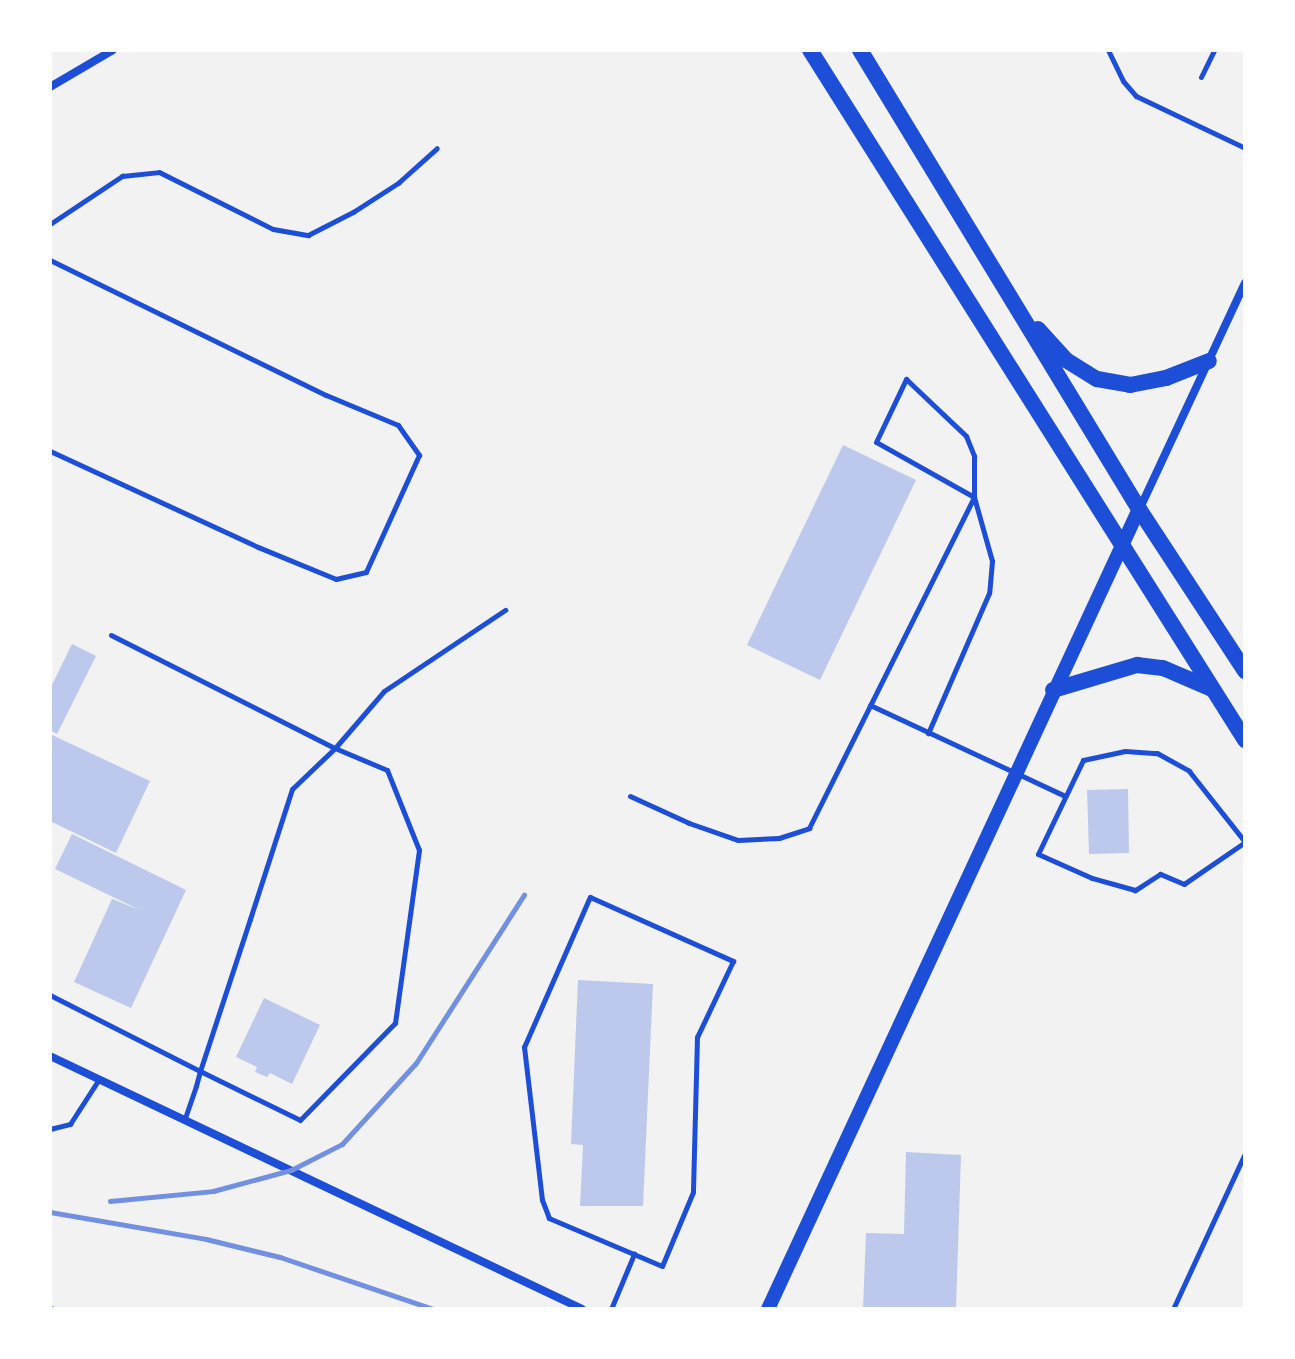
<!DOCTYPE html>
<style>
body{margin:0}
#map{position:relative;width:1295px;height:1359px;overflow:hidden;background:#f2f2f2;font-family:"DejaVu Sans",sans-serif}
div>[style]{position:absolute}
.building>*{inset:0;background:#bdc9ec}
.service>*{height:5px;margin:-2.5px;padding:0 2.5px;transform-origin:2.5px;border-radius:2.5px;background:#1d4ed8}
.minor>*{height:8px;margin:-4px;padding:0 4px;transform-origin:4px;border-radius:4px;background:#1d4ed8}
.secondary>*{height:14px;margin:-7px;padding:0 7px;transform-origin:7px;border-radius:7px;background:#1d4ed8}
.primary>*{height:16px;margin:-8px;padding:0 8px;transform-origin:8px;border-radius:8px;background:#1d4ed8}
.rail>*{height:5px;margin:-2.5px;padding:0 2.5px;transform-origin:2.5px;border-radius:2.5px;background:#7290e2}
span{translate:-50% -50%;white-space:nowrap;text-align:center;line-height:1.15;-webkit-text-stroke:8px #fff;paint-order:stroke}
.frame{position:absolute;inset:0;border:52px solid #fff;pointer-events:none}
</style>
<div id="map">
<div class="building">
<i style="clip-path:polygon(843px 445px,916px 480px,820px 680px,747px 645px)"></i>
<i style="clip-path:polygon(72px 644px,96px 656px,57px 734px,50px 730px,50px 689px)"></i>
<i style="clip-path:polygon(50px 734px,150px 781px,116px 853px,50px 821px)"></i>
<i style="clip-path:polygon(1128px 789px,1129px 853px,1089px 854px,1087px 790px)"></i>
<i style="clip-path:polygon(72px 834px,186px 890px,131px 1008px,74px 982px,112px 899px,140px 910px,55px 869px)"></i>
<i style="clip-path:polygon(578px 980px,653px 984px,643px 1206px,580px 1206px,583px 1145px,571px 1144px)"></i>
<i style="clip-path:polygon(264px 998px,320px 1025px,292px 1084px,270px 1073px,267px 1077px,255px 1072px,257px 1067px,236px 1057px)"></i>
<i style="clip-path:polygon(906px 1152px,961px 1155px,956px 1309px,863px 1309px,866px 1233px,904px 1234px)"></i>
</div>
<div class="service">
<i style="left:1108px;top:50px;width:34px;rotate:64deg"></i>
<i style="left:1123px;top:81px;width:20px;rotate:49deg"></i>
<i style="left:1136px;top:96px;width:121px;rotate:25.5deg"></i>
<i style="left:1201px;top:77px;width:30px;rotate:-64deg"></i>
<i style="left:50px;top:224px;width:87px;rotate:-33.7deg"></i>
<i style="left:122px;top:176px;width:37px;rotate:-6deg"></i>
<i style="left:159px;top:172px;width:127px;rotate:26.6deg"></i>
<i style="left:273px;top:229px;width:36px;rotate:10deg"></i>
<i style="left:308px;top:235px;width:51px;rotate:-27.1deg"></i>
<i style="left:353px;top:212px;width:54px;rotate:-32.8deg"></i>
<i style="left:398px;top:183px;width:52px;rotate:-41.9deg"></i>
<i style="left:50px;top:260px;width:307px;rotate:26.1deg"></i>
<i style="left:326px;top:395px;width:78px;rotate:22.6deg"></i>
<i style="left:398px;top:425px;width:37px;rotate:55deg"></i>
<i style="left:419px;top:455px;width:128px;rotate:114.4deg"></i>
<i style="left:366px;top:572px;width:31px;rotate:167deg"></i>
<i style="left:336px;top:579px;width:84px;rotate:-157.7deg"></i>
<i style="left:258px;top:547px;width:229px;rotate:-155.2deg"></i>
<i style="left:111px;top:635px;width:251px;rotate:26.8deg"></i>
<i style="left:335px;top:748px;width:75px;rotate:-49.3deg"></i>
<i style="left:384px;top:691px;width:146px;rotate:-33.8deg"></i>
<i style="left:870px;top:705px;width:215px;rotate:25deg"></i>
<i style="left:1125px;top:751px;width:32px;rotate:4deg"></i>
<i style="left:1157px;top:753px;width:37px;rotate:29deg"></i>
<i style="left:1189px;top:771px;width:90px;rotate:51.7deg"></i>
<i style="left:1245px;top:842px;width:74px;rotate:145.5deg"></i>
<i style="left:1184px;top:884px;width:26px;rotate:-157deg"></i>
<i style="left:1160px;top:874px;width:30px;rotate:147deg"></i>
<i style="left:1135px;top:890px;width:45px;rotate:-164.4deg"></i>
<i style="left:1092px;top:878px;width:59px;rotate:-156deg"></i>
<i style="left:1038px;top:854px;width:104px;rotate:-64.4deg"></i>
<i style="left:1083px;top:760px;width:43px;rotate:-12.1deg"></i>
<i style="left:630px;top:796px;width:65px;rotate:24.6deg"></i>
<i style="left:689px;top:823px;width:52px;rotate:19.1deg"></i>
<i style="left:738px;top:840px;width:41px;rotate:-2.8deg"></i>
<i style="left:779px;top:838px;width:32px;rotate:-18deg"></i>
<i style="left:809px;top:828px;width:370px;rotate:-63.5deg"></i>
<i style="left:974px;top:497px;width:112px;rotate:-150.7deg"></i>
<i style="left:876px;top:442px;width:70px;rotate:-64.5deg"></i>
<i style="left:906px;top:379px;width:83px;rotate:43.5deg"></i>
<i style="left:966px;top:436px;width:22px;rotate:68deg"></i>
<i style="left:974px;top:456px;width:41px;rotate:90deg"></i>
<i style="left:974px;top:497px;width:66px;rotate:74.3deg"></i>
<i style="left:992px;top:561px;width:32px;rotate:95deg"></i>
<i style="left:989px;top:593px;width:153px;rotate:113.5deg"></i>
<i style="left:590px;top:897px;width:157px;rotate:24.1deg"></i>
<i style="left:733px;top:961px;width:84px;rotate:115.3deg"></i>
<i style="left:697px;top:1037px;width:155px;rotate:91.5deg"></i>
<i style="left:693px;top:1192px;width:80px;rotate:112.7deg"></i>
<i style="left:662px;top:1266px;width:123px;rotate:-157deg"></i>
<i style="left:549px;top:1218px;width:19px;rotate:-111deg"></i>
<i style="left:542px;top:1200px;width:154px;rotate:-96.7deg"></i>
<i style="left:524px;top:1047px;width:164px;rotate:-66.3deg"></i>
<i style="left:50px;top:995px;width:168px;rotate:26.9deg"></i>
<i style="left:200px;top:1071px;width:111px;rotate:26.1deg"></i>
<i style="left:300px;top:1120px;width:136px;rotate:-45.6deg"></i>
<i style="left:395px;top:1023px;width:175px;rotate:-82.1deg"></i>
<i style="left:419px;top:850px;width:86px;rotate:-111.8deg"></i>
<i style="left:387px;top:770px;width:56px;rotate:-157.1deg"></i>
<i style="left:335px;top:748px;width:59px;rotate:136.4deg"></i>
<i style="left:292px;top:789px;width:137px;rotate:107.9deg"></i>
<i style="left:250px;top:919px;width:160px;rotate:108.2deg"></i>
<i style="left:200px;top:1071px;width:16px;rotate:105deg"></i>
<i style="left:196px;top:1086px;width:36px;rotate:109deg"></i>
<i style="left:50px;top:1129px;width:21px;rotate:-14deg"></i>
<i style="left:70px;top:1124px;width:54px;rotate:-57.2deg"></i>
<i style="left:611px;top:1309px;width:60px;rotate:-67.3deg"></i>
<i style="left:1173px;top:1309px;width:172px;rotate:-65.2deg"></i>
</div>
<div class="minor">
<i style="left:50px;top:87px;width:73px;rotate:-30.4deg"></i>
<i style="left:1140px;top:508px;width:248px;rotate:-65deg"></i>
<i style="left:50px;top:1056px;width:589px;rotate:25.43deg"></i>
</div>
<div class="secondary">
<i style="left:768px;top:1309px;width:882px;rotate:-65.12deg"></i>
</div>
<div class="primary">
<i style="left:810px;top:50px;width:816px;rotate:57.77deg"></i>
<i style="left:860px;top:50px;width:537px;rotate:58.71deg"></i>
<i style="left:1139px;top:509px;width:194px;rotate:56.8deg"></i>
<i style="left:1038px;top:329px;width:42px;rotate:47.9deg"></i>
<i style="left:1066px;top:360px;width:36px;rotate:32deg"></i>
<i style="left:1097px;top:379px;width:34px;rotate:10deg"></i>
<i style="left:1130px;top:385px;width:37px;rotate:-11deg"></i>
<i style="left:1166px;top:378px;width:46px;rotate:-21.6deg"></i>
<i style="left:1053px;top:690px;width:88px;rotate:-16.6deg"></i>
<i style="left:1137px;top:665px;width:26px;rotate:7deg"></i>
<i style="left:1163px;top:668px;width:53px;rotate:23.2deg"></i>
</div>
<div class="rail">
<i style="left:110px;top:1201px;width:103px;rotate:-5.5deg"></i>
<i style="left:213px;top:1191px;width:81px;rotate:-15.1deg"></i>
<i style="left:291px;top:1170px;width:57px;rotate:-27deg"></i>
<i style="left:342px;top:1144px;width:110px;rotate:-47.6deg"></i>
<i style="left:416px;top:1063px;width:200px;rotate:-57.3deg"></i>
<i style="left:50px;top:1212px;width:158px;rotate:9.8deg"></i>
<i style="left:206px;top:1239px;width:76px;rotate:13.7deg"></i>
<i style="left:280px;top:1257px;width:162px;rotate:18.8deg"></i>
<i style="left:50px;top:1308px;width:5px;rotate:11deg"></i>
</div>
<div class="frame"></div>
</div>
